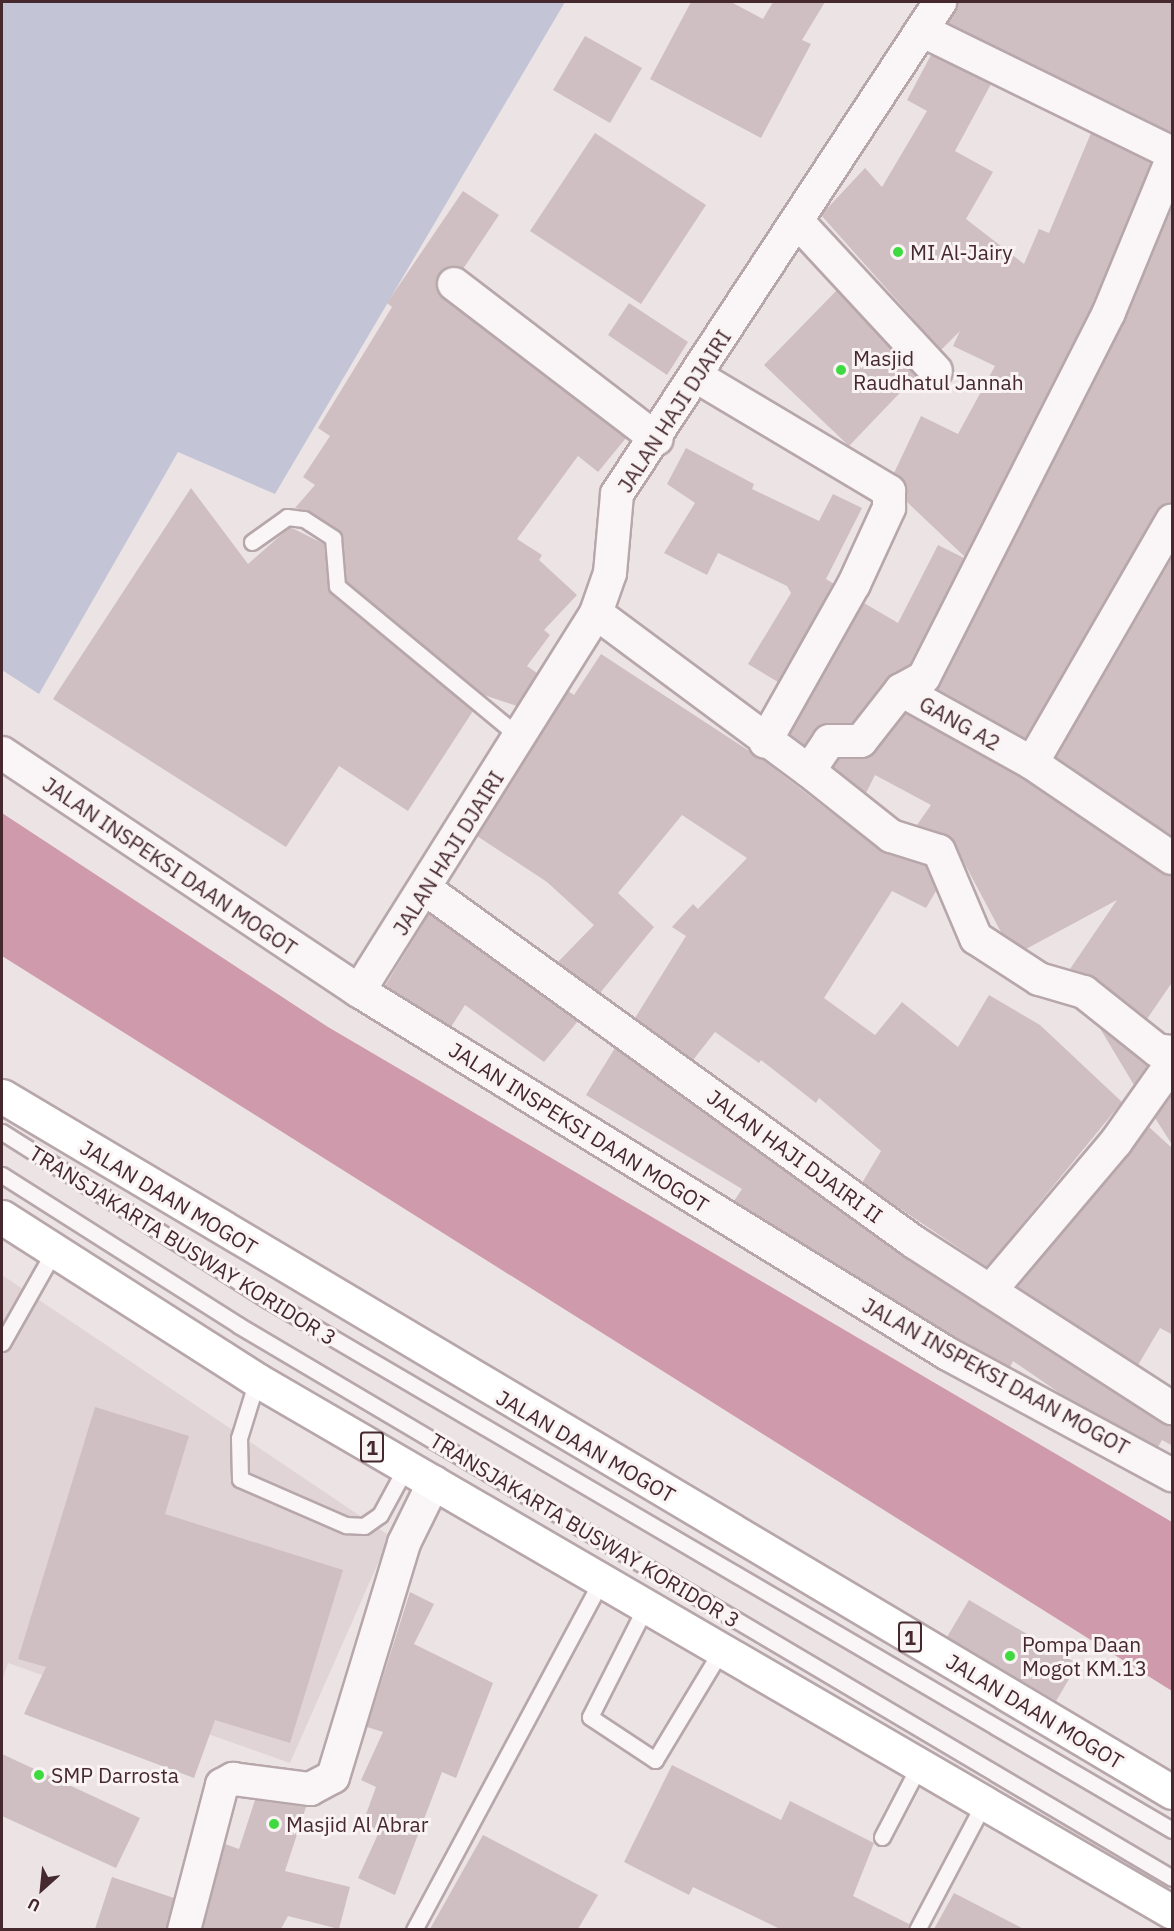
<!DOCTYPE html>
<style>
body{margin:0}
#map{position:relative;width:1174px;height:1931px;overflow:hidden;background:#ece3e5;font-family:"IBM Plex Sans",sans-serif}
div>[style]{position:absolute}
.built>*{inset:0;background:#e1d4d7}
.green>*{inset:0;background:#c3c5d7}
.water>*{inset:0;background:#cf9bac}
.building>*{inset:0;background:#cfbfc3}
.roads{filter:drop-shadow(2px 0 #b7a7ab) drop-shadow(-2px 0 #b7a7ab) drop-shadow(0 2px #b7a7ab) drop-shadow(0 -2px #b7a7ab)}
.service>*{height:15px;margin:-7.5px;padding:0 7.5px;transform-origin:7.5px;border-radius:7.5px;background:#faf6f7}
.minor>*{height:32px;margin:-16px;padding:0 16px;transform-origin:16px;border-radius:16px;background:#faf6f7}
.trunk>*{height:33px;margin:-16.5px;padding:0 16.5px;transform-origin:16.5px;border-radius:16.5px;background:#fff}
.dots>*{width:16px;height:16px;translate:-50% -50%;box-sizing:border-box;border:3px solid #f9f3f4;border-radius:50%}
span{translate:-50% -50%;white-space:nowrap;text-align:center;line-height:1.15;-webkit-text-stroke:6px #f9f3f4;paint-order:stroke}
.shield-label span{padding:2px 4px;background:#f9f3f4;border:2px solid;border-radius:4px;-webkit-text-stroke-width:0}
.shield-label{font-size:20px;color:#46292f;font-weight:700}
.poi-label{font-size:21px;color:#46292f}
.left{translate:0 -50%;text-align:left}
.street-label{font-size:21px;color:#46292f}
.frame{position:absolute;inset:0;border:3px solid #46292f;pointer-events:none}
.north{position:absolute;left:12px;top:1859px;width:60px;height:60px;-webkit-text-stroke:4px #f9f3f4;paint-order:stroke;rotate:207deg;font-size:16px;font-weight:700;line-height:24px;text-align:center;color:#46292f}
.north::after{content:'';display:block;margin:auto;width:21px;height:27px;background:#46292f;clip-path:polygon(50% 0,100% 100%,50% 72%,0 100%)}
</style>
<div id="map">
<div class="built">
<i style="clip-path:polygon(2px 1275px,390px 1536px,290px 1763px,8px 1663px,2px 1682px)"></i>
</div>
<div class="green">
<i style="clip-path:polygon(2px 2px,565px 2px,275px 494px,178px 452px,39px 694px,2px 670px)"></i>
</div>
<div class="water">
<i style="clip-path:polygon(2px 813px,328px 1027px,1172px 1522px,1172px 1691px,2px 956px)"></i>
</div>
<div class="building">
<i style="clip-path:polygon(691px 2px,731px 2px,763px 19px,773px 2px,825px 2px,802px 40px,811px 44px,761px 138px,650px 79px)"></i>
<i style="clip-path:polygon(958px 2px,1173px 2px,1173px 133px,948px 23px)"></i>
<i style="clip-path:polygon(585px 36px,642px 68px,610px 123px,553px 90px)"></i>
<i style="clip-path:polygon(931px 55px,991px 84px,955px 151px,993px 172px,966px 219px,1024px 264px,1039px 229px,1049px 233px,1091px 133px,1151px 163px,1093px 304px,965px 557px,907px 502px,905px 483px,894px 473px,921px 416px,958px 434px,995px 366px,953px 346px,960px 331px,941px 350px,821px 215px,865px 168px,882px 187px,927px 111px,907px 100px)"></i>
<i style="clip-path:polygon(595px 133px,706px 205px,641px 304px,530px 231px)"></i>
<i style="clip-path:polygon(463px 191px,499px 215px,463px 269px,440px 273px,438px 291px,626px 438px,598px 472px,578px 456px,517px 539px,542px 555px,539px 560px,577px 595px,544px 630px,550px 635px,527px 666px,537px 673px,517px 706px,484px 695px,346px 581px,341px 533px,309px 511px,295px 508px,315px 485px,303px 477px,330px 436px,318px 428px,392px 307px,387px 303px)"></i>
<i style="clip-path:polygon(1173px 205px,1173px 503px,1156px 512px,1025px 739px,936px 689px,1125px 320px)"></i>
<i style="clip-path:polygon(837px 290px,916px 376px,849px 446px,764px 365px)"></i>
<i style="clip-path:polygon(629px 303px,688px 342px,667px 375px,608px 335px)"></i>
<i style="clip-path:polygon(686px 448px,754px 484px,752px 489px,819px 521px,833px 494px,862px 508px,826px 579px,834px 584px,778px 682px,748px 664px,791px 593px,787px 586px,718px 553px,707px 575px,664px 553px,695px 503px,667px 484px)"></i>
<i style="clip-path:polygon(191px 488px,248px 564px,290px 527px,324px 544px,330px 593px,473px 711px,408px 811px,339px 766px,286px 847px,53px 699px)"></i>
<i style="clip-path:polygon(938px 545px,964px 558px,910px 664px,887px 679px,852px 723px,821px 725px,805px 745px,790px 734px,864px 603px,898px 623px)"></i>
<i style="clip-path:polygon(1173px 556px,1173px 837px,1056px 758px)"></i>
<i style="clip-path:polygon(601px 654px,763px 760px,880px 850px,926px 866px,936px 891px,926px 908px,892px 891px,824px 998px,875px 1035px,902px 1002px,958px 1047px,989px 995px,1040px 1025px,1122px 1102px,987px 1267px,862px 1183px,881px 1151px,819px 1098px,816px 1103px,761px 1060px,759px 1063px,715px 1032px,693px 1060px,635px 1018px,686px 936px,672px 927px,693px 904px,698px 909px,747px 858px,682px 815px,618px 893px,654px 927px,600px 993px,558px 962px,594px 925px,547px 882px,477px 836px,568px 691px,574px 695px)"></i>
<i style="clip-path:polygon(906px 713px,1023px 778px,1173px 876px,1173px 981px,1147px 1019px,1095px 978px,1070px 969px,1117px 900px,1026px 949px,1002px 934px,951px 838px,917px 825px,931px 805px,875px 775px,866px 793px,833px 767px,839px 759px,869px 757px)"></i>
<i style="clip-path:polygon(429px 914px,578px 1021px,544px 1062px,465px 1005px,451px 1027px,385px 986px)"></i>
<i style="clip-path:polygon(1098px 1026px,1148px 1065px,1134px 1085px,1101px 1030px)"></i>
<i style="clip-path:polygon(615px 1048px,903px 1257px,1173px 1426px,1173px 1446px,1162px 1440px,1158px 1447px,1061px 1394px,1013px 1361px,1010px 1367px,957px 1338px,734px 1201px,742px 1189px,586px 1095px)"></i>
<i style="clip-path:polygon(1173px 1093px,1173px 1146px,1155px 1118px)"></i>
<i style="clip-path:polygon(1149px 1127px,1173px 1149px,1173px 1335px,1160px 1328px,1138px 1365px,1017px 1287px)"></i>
<i style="clip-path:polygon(95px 1407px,189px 1436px,165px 1514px,343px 1570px,290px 1743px,215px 1720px,194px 1778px,24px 1714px,46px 1667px,18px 1659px)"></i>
<i style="clip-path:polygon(410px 1592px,434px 1604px,414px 1644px,493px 1683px,456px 1778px,442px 1772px,395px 1895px,358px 1878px,379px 1832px,362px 1825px,376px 1787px,361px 1780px,383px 1732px,367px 1727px)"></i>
<i style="clip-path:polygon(969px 1600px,1078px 1664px,1056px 1701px,947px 1637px)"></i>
<i style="clip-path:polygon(2px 1754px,140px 1818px,116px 1868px,2px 1816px)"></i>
<i style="clip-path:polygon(672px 1765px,781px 1820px,790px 1801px,874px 1843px,853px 1896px,909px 1924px,907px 1929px,780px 1929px,693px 1887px,689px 1895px,624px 1862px)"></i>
<i style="clip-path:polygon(255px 1800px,306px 1807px,285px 1871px,350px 1887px,339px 1929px,288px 1916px,281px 1929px,203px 1929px,225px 1844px,239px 1849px)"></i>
<i style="clip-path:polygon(483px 1835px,598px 1895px,578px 1929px,430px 1929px)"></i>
<i style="clip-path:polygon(112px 1877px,174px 1898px,167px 1929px,95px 1929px)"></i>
<i style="clip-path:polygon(954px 1893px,1024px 1929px,934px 1929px)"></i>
</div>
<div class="roads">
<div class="service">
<i style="left:252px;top:542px;width:43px;rotate:-35.5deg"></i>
<i style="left:287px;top:517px;width:17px;rotate:7deg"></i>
<i style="left:304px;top:519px;width:35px;rotate:33deg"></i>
<i style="left:333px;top:538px;width:48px;rotate:85.2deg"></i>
<i style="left:337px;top:586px;width:239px;rotate:39.6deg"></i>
<i style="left:2px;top:1132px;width:315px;rotate:32.3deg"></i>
<i style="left:268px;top:1300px;width:1048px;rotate:30.38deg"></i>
<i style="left:2px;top:1175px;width:280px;rotate:32.4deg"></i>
<i style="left:238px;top:1325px;width:1085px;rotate:30.63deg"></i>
<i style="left:2px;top:1343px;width:106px;rotate:-60.5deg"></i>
<i style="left:257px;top:1380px;width:61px;rotate:107.2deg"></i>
<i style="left:239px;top:1438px;width:41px;rotate:88.6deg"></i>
<i style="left:240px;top:1479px;width:116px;rotate:23.5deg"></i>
<i style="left:346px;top:1525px;width:18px;rotate:3deg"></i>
<i style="left:364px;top:1526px;width:19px;rotate:-35deg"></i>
<i style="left:380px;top:1515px;width:55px;rotate:-61.6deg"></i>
<i style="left:646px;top:1606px;width:124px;rotate:116.8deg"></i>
<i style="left:590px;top:1717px;width:78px;rotate:33.5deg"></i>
<i style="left:655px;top:1760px;width:130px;rotate:-58.9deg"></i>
<i style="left:882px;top:1837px;width:82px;rotate:-62.5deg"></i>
<i style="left:414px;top:1930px;width:397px;rotate:-61.8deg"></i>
<i style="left:917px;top:1930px;width:146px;rotate:-62.2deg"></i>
</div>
<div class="minor">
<i style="left:923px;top:31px;width:277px;rotate:26.1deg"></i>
<i style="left:798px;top:222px;width:203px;rotate:47.2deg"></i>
<i style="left:454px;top:284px;width:255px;rotate:37.4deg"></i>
<i style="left:696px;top:376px;width:225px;rotate:30.8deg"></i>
<i style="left:889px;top:491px;width:17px;rotate:90deg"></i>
<i style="left:889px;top:508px;width:84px;rotate:114.7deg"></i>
<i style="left:854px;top:584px;width:181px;rotate:119.4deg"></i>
<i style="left:596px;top:613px;width:265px;rotate:36.6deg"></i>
<i style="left:809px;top:771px;width:36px;rotate:-56deg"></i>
<i style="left:829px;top:741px;width:32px"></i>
<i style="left:861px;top:741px;width:65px;rotate:-51.9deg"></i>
<i style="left:901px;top:690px;width:150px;rotate:29.1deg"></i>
<i style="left:1032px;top:763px;width:169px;rotate:34.2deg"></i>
<i style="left:901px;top:690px;width:26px;rotate:-29deg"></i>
<i style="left:924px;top:677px;width:409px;rotate:-63.1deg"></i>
<i style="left:1109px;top:312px;width:165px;rotate:-67.6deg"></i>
<i style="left:2px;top:753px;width:429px;rotate:33.7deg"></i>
<i style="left:359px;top:991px;width:692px;rotate:31.65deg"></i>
<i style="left:948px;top:1354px;width:255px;rotate:28.4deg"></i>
<i style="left:1032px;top:763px;width:280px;rotate:-60deg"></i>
<i style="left:809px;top:771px;width:105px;rotate:38.4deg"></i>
<i style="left:891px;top:836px;width:50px;rotate:17.4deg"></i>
<i style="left:939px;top:851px;width:95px;rotate:67deg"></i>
<i style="left:976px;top:938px;width:75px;rotate:33.1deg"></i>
<i style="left:1039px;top:979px;width:47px;rotate:16.1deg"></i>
<i style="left:1084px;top:992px;width:93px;rotate:38.5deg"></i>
<i style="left:1157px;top:1050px;width:15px;rotate:8deg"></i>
<i style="left:427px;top:890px;width:601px;rotate:35.86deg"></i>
<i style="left:914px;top:1242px;width:307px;rotate:32.8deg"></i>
<i style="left:359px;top:991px;width:446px;rotate:-57.9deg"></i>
<i style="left:596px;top:613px;width:42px;rotate:-70.7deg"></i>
<i style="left:610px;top:573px;width:79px;rotate:-84.9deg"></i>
<i style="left:617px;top:494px;width:589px;rotate:-56.71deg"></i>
<i style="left:990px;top:1291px;width:195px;rotate:-49.8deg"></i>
<i style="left:1116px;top:1142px;width:97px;rotate:-54.7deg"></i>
<i style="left:184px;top:1930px;width:150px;rotate:-75.3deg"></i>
<i style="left:222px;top:1785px;width:13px;rotate:-29deg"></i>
<i style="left:233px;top:1779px;width:78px;rotate:7.4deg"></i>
<i style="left:310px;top:1789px;width:26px;rotate:-28deg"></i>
<i style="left:333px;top:1777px;width:245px;rotate:-73.1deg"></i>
<i style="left:404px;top:1543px;width:68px;rotate:-63.8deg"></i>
</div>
<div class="trunk">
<i style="left:2px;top:1096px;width:1361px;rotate:30.75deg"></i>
<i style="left:2px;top:1217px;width:303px;rotate:32.6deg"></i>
<i style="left:257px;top:1380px;width:1058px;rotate:30.17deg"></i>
</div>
</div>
<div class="dots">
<i style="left:898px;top:252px;background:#3fda3f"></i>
<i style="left:841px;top:370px;background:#3fda3f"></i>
<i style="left:1010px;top:1656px;background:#3fda3f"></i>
<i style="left:39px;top:1775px;background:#3fda3f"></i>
<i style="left:274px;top:1824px;background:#3fda3f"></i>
</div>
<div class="shield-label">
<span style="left:372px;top:1447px">1</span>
<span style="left:910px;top:1637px">1</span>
</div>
<div class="poi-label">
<span class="left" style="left:910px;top:252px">MI Al-Jairy</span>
<span class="left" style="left:853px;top:370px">Masjid<br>Raudhatul Jannah</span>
<span class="left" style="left:1022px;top:1656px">Pompa Daan<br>Mogot KM.13</span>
<span class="left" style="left:51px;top:1775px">SMP Darrosta</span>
<span class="left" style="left:286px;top:1824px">Masjid Al Abrar</span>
</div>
<div class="street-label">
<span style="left:674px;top:411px;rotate:-57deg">JALAN HAJI DJAIRI</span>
<span style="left:960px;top:723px;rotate:29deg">GANG A2</span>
<span style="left:448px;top:853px;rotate:-58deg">JALAN HAJI DJAIRI</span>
<span style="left:170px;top:866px;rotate:34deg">JALAN INSPEKSI DAAN MOGOT</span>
<span style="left:579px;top:1127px;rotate:32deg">JALAN INSPEKSI DAAN MOGOT</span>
<span style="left:795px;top:1156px;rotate:36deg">JALAN HAJI DJAIRI II</span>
<span style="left:169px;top:1197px;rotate:31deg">JALAN DAAN MOGOT</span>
<span style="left:183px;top:1245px;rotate:32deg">TRANSJAKARTA BUSWAY KORIDOR 3</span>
<span style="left:996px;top:1376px;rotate:29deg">JALAN INSPEKSI DAAN MOGOT</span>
<span style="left:586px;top:1446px;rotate:30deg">JALAN DAAN MOGOT</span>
<span style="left:585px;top:1530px;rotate:31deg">TRANSJAKARTA BUSWAY KORIDOR 3</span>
<span style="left:1035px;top:1711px;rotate:31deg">JALAN DAAN MOGOT</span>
</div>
<div class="frame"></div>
<div class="north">U</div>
</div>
